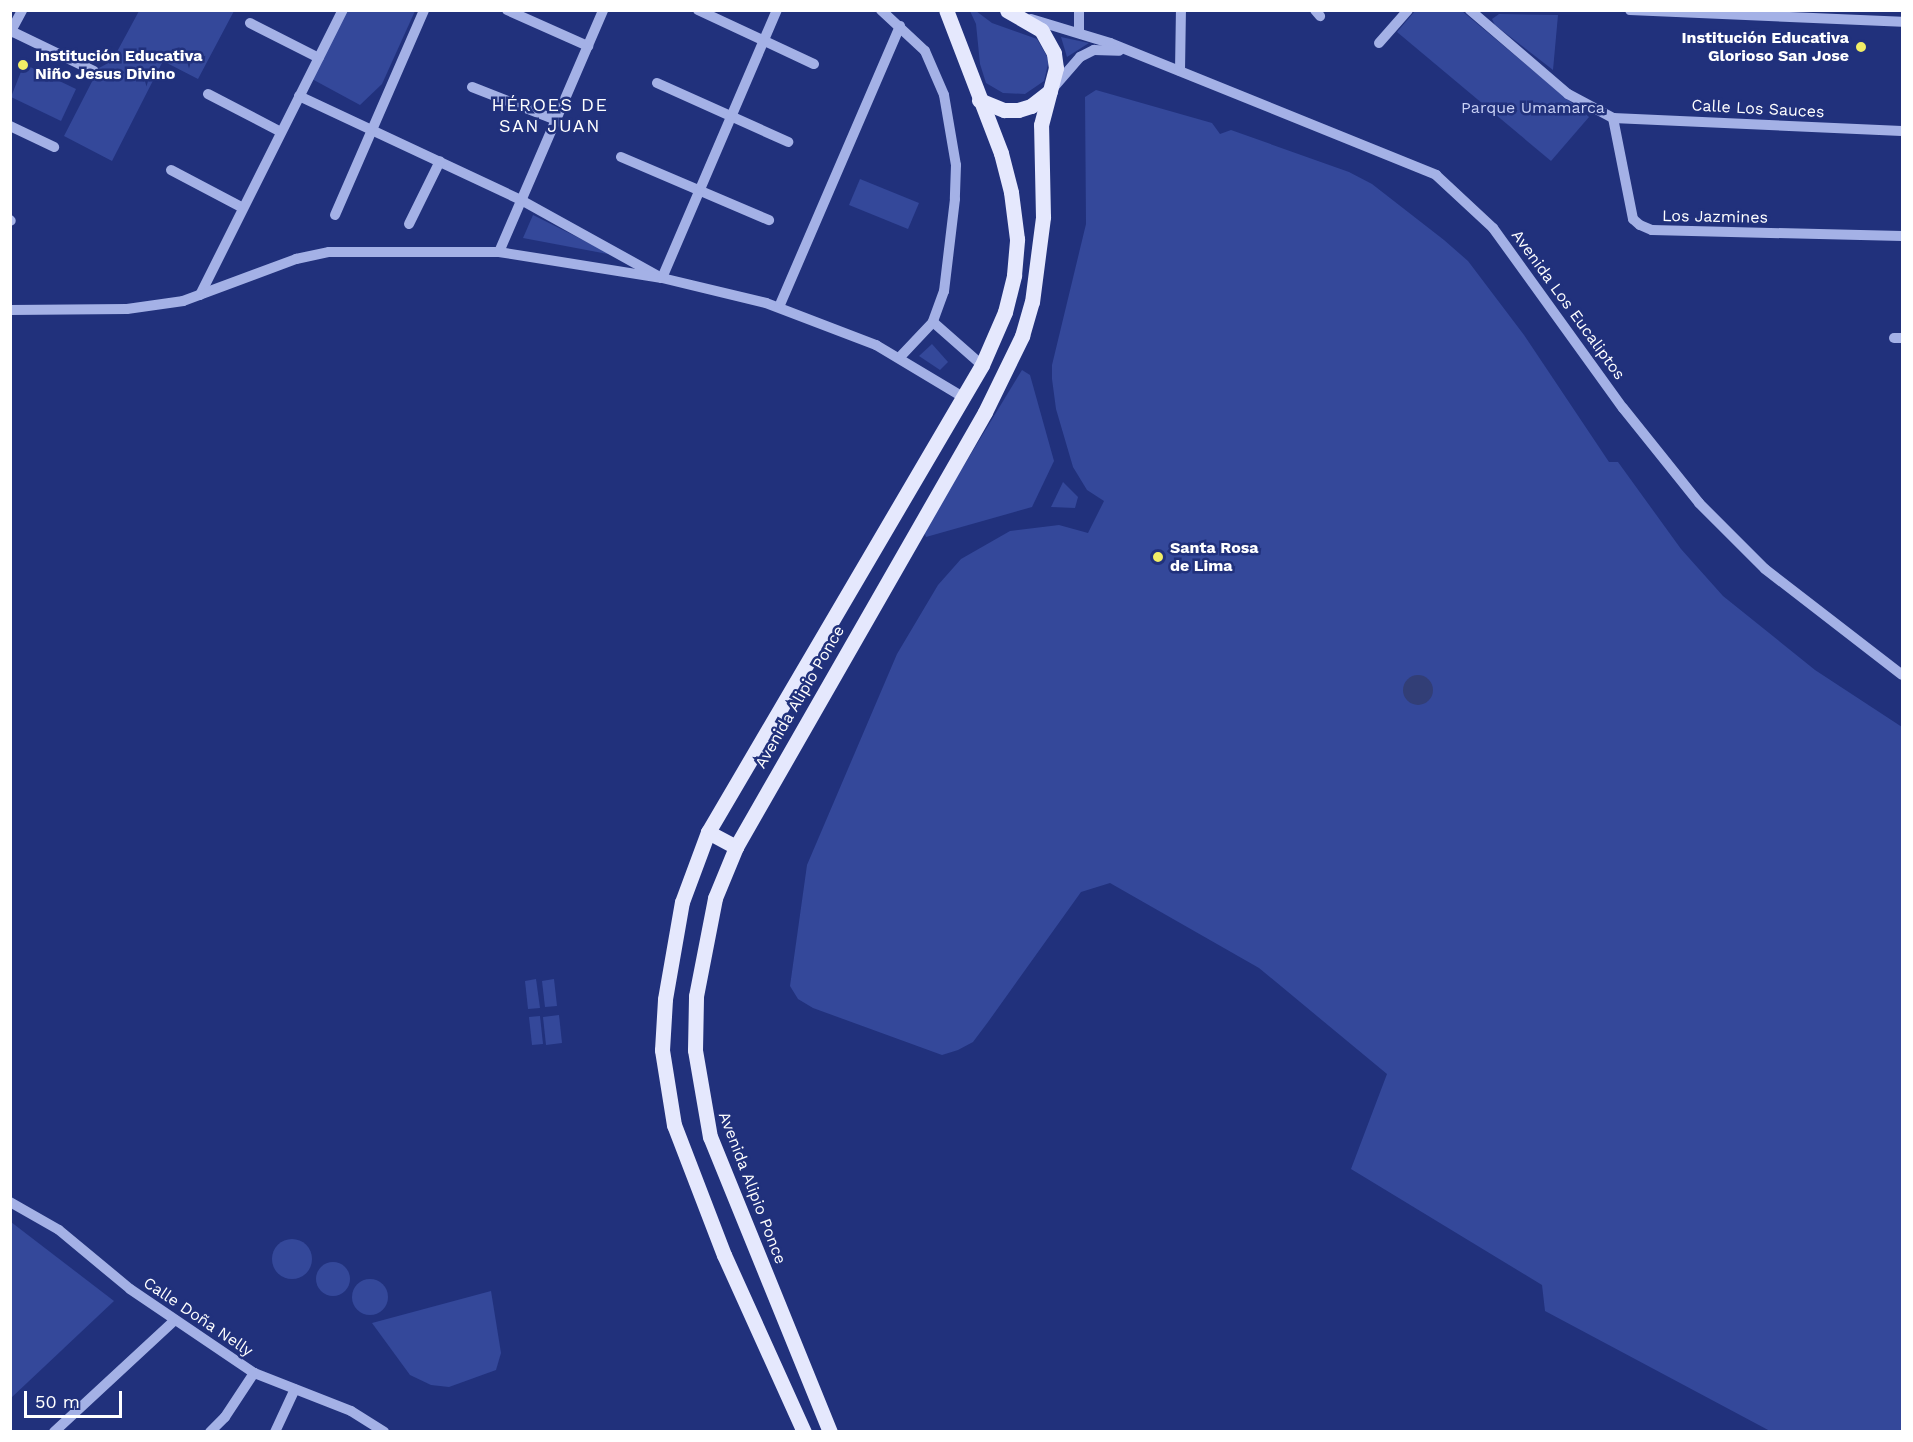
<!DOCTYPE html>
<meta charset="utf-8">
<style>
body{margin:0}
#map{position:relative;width:1913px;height:1442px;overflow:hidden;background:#21317c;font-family:"Work Sans",sans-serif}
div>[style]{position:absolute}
.green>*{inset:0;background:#34489a}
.round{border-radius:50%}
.water>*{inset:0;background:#323e76}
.minor>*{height:10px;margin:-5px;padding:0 5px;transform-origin:5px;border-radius:5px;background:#a4b1e6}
.major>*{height:15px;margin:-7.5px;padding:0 7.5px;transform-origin:7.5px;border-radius:7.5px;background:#e5e8fd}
.dots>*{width:16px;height:16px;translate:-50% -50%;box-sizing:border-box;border:3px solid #21317c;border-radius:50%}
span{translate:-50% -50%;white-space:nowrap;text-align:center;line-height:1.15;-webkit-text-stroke:5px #21317c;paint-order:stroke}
.poi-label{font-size:16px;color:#fff;font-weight:700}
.right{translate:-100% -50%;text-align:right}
.left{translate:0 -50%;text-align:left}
.park-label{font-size:16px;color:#c8d0f5}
.street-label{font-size:16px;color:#fff}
.neighbourhood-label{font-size:18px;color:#fff;letter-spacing:1.5px}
.frame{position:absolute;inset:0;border:12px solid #fff;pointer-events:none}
.scale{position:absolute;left:24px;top:1391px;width:98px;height:27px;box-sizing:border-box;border:3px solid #fff;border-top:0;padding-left:8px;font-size:18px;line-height:21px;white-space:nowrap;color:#fff;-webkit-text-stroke:4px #21317c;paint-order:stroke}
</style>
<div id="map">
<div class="green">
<i style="clip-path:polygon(139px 11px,234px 11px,198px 79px,163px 61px,112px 161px,64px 136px,99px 68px,112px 61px)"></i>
<i style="clip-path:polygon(346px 11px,415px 11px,382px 84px,360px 105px,312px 79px)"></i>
<i style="clip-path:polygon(970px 11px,976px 11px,992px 23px,1037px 39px,1049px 60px,1044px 81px,1025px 94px,1003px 93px,986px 83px,980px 64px,976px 24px)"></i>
<i style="clip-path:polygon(1415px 11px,1462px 11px,1589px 117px,1551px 161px,1397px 32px)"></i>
<i style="clip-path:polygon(1499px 14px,1558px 15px,1553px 70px,1495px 25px,1492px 19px)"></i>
<i style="clip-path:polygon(1061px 37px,1089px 43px,1067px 57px)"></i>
<i style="clip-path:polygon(24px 64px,76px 89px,61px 121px,11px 97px)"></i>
<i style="clip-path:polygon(1096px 90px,1212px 123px,1220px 134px,1231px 130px,1349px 172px,1372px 184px,1444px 240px,1468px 261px,1524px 335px,1609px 462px,1618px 462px,1681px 549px,1723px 596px,1815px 670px,1902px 727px,1902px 1431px,1770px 1431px,1545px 1311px,1542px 1285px,1351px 1169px,1387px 1074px,1259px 968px,1110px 883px,1081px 892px,988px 1022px,973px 1042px,958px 1050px,942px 1055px,813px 1008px,798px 999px,790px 986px,807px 865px,897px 654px,938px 585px,961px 559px,1010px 531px,1059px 525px,1088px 533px,1104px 501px,1087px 490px,1073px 467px,1056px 409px,1052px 379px,1052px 365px,1086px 224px,1085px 97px)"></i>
<i style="clip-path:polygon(860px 179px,919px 203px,908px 229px,849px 205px)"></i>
<i style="clip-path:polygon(533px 215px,613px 255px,523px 238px)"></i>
<i style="clip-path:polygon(932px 344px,948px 362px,940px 370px,919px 356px)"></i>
<i style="clip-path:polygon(1022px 370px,1030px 375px,1054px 461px,1032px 507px,926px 537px,924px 531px)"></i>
<i style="clip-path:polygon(1063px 482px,1078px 497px,1075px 508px,1051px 507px)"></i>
<i style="clip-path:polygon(536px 979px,540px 1008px,528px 1009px,525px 981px)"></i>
<i style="clip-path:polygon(554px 979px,557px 1006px,545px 1007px,542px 981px)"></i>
<i style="clip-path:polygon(559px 1015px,562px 1043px,546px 1045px,543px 1017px)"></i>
<i style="clip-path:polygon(540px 1016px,543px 1044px,532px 1045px,529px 1017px)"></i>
<i style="clip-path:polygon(11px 1222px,114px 1301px,11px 1398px)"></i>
<i class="round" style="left:272px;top:1239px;width:40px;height:40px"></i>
<i class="round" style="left:316px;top:1262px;width:34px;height:34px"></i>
<i class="round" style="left:352px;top:1279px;width:36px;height:36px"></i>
<i style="clip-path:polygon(491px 1291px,501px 1353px,496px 1370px,449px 1387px,431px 1385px,410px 1375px,372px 1323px)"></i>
</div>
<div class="water">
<i class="round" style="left:1403px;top:675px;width:30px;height:30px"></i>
</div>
<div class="minor">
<i style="left:507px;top:10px;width:89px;rotate:24deg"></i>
<i style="left:698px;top:10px;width:128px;rotate:25deg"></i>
<i style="left:881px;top:10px;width:60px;rotate:43deg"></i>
<i style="left:925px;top:51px;width:48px;rotate:66.6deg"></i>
<i style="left:944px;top:95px;width:71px;rotate:80.3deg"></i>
<i style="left:956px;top:165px;width:34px;rotate:92deg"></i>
<i style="left:955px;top:199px;width:93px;rotate:96.8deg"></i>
<i style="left:944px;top:291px;width:33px;rotate:110deg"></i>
<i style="left:933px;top:322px;width:65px;rotate:41.3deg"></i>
<i style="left:1315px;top:10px;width:8px;rotate:50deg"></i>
<i style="left:1470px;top:10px;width:129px;rotate:40.6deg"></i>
<i style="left:1568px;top:94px;width:51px;rotate:28.1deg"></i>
<i style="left:1613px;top:118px;width:289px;rotate:2.6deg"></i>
<i style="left:1630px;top:10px;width:272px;rotate:2.5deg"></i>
<i style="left:1031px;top:19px;width:83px;rotate:16.9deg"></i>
<i style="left:1110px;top:43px;width:352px;rotate:22deg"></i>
<i style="left:1436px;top:175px;width:78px;rotate:42.9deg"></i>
<i style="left:1493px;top:228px;width:222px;rotate:54.2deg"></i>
<i style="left:1623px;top:408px;width:122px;rotate:51.3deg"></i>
<i style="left:1699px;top:503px;width:93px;rotate:45deg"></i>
<i style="left:1765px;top:569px;width:173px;rotate:37.7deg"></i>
<i style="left:250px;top:23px;width:77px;rotate:26.9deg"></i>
<i style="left:11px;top:31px;width:92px;rotate:25.7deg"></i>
<i style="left:10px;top:33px;width:26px;rotate:-62deg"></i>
<i style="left:1079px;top:33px;width:23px;rotate:-90deg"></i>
<i style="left:1379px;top:43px;width:44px;rotate:-48.7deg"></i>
<i style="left:1180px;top:71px;width:61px;rotate:-89.1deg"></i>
<i style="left:657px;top:83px;width:144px;rotate:24.2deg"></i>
<i style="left:472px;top:87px;width:90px;rotate:21.4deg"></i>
<i style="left:1054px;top:87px;width:40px;rotate:-49deg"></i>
<i style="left:1080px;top:57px;width:16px;rotate:-27deg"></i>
<i style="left:1094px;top:50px;width:25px;rotate:2deg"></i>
<i style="left:208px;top:94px;width:82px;rotate:27.5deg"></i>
<i style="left:299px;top:96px;width:245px;rotate:25.1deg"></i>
<i style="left:521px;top:200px;width:161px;rotate:29deg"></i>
<i style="left:662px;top:278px;width:107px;rotate:13.5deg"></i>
<i style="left:766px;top:303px;width:118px;rotate:20.9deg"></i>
<i style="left:876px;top:345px;width:101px;rotate:30.9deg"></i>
<i style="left:1613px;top:118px;width:103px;rotate:78.8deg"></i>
<i style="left:1633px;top:219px;width:9px;rotate:41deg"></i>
<i style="left:1640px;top:225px;width:13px;rotate:23deg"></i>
<i style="left:1652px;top:230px;width:250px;rotate:1.4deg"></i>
<i style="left:10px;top:126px;width:49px;rotate:25.5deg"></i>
<i style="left:621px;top:157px;width:161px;rotate:23.1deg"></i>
<i style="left:171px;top:170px;width:81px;rotate:27.8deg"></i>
<i style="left:335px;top:215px;width:223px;rotate:-66.5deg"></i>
<i style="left:10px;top:220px;width:1px;rotate:45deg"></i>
<i style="left:409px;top:224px;width:70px;rotate:-63.8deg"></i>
<i style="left:499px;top:252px;width:263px;rotate:-66.7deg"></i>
<i style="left:200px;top:295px;width:319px;rotate:-63.4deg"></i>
<i style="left:779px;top:307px;width:306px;rotate:-66.7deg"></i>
<i style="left:10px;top:310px;width:117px;rotate:-0.5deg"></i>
<i style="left:127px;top:309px;width:57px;rotate:-8.1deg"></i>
<i style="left:183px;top:301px;width:121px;rotate:-20.4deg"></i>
<i style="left:296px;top:259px;width:34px;rotate:-12deg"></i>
<i style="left:329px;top:252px;width:170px"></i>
<i style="left:499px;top:252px;width:165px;rotate:9.1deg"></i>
<i style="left:662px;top:278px;width:292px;rotate:-66.8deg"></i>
<i style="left:1894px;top:338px;width:8px"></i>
<i style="left:900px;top:357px;width:48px;rotate:-46.7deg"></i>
<i style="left:10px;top:1202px;width:56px;rotate:29.7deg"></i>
<i style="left:59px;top:1230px;width:92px;rotate:39.7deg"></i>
<i style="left:130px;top:1289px;width:150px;rotate:34.1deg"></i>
<i style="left:254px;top:1373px;width:104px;rotate:21.4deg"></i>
<i style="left:351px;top:1411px;width:39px;rotate:32deg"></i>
<i style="left:54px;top:1432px;width:165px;rotate:-42.8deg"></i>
<i style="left:210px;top:1432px;width:21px;rotate:-45deg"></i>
<i style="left:225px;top:1417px;width:53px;rotate:-56.6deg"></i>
<i style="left:275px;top:1432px;width:47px;rotate:-65.1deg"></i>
</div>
<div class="major">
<i style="left:979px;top:100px;width:27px;rotate:22deg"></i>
<i style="left:1004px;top:110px;width:14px"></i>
<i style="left:1018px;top:110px;width:14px;rotate:-17deg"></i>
<i style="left:1031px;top:106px;width:24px;rotate:-38deg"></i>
<i style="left:708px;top:832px;width:32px;rotate:28deg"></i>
<i style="left:804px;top:1432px;width:194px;rotate:-114.3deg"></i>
<i style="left:724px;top:1255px;width:139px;rotate:-111deg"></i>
<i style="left:674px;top:1125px;width:76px;rotate:-99.1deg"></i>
<i style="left:662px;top:1050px;width:51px;rotate:-86.6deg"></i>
<i style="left:665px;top:999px;width:98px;rotate:-80.1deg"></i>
<i style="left:682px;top:902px;width:75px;rotate:-69.6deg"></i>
<i style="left:708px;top:832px;width:541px;rotate:-59.6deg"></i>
<i style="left:982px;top:365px;width:58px;rotate:-66.5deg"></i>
<i style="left:1005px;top:312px;width:38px;rotate:-76deg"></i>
<i style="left:1014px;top:275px;width:36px;rotate:-85deg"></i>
<i style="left:1017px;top:239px;width:47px;rotate:-97.3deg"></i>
<i style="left:1011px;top:192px;width:40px;rotate:-104.4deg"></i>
<i style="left:1001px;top:153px;width:153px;rotate:-111deg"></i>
<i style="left:830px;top:1432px;width:318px;rotate:-112.1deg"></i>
<i style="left:710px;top:1137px;width:88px;rotate:-99.8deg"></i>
<i style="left:695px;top:1050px;width:54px;rotate:-88.9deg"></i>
<i style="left:696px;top:996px;width:100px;rotate:-79deg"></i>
<i style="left:715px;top:898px;width:55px;rotate:-67.6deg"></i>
<i style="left:736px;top:847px;width:501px;rotate:-60.21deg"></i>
<i style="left:985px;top:412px;width:85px;rotate:-64deg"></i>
<i style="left:1022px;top:336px;width:35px;rotate:-74deg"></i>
<i style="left:1032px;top:302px;width:86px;rotate:-82.6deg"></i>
<i style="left:1043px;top:217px;width:92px;rotate:-91.2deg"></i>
<i style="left:1041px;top:125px;width:59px;rotate:-75.3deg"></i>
<i style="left:1056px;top:68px;width:15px;rotate:-98deg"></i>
<i style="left:1054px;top:53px;width:26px;rotate:-119deg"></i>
<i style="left:1041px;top:30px;width:39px;rotate:-150deg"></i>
</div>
<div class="dots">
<i style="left:1861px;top:47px;background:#f2ee66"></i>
<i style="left:23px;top:65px;background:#f2ee66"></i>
<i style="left:1158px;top:557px;background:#f2ee66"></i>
</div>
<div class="poi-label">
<span class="right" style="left:1849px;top:47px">Institución Educativa<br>Glorioso San Jose</span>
<span class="left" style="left:35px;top:65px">Institución Educativa<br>Niño Jesus Divino</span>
<span class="left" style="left:1170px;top:557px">Santa Rosa<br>de Lima</span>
</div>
<div class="park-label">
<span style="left:1533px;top:108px">Parque Umamarca</span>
</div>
<div class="street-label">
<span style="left:1758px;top:109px;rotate:3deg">Calle Los Sauces</span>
<span style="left:1715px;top:217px;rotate:1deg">Los Jazmines</span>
<span style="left:1568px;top:305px;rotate:54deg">Avenida Los Eucaliptos</span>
<span style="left:800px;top:697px;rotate:-60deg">Avenida Alipio Ponce</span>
<span style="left:752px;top:1188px;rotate:69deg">Avenida Alipio Ponce</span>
<span style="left:198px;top:1317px;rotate:34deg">Calle Doña Nelly</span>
</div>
<div class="neighbourhood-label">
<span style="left:550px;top:116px">HÉROES DE<br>SAN JUAN</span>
</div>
<div class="frame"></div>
<div class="scale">50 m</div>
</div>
